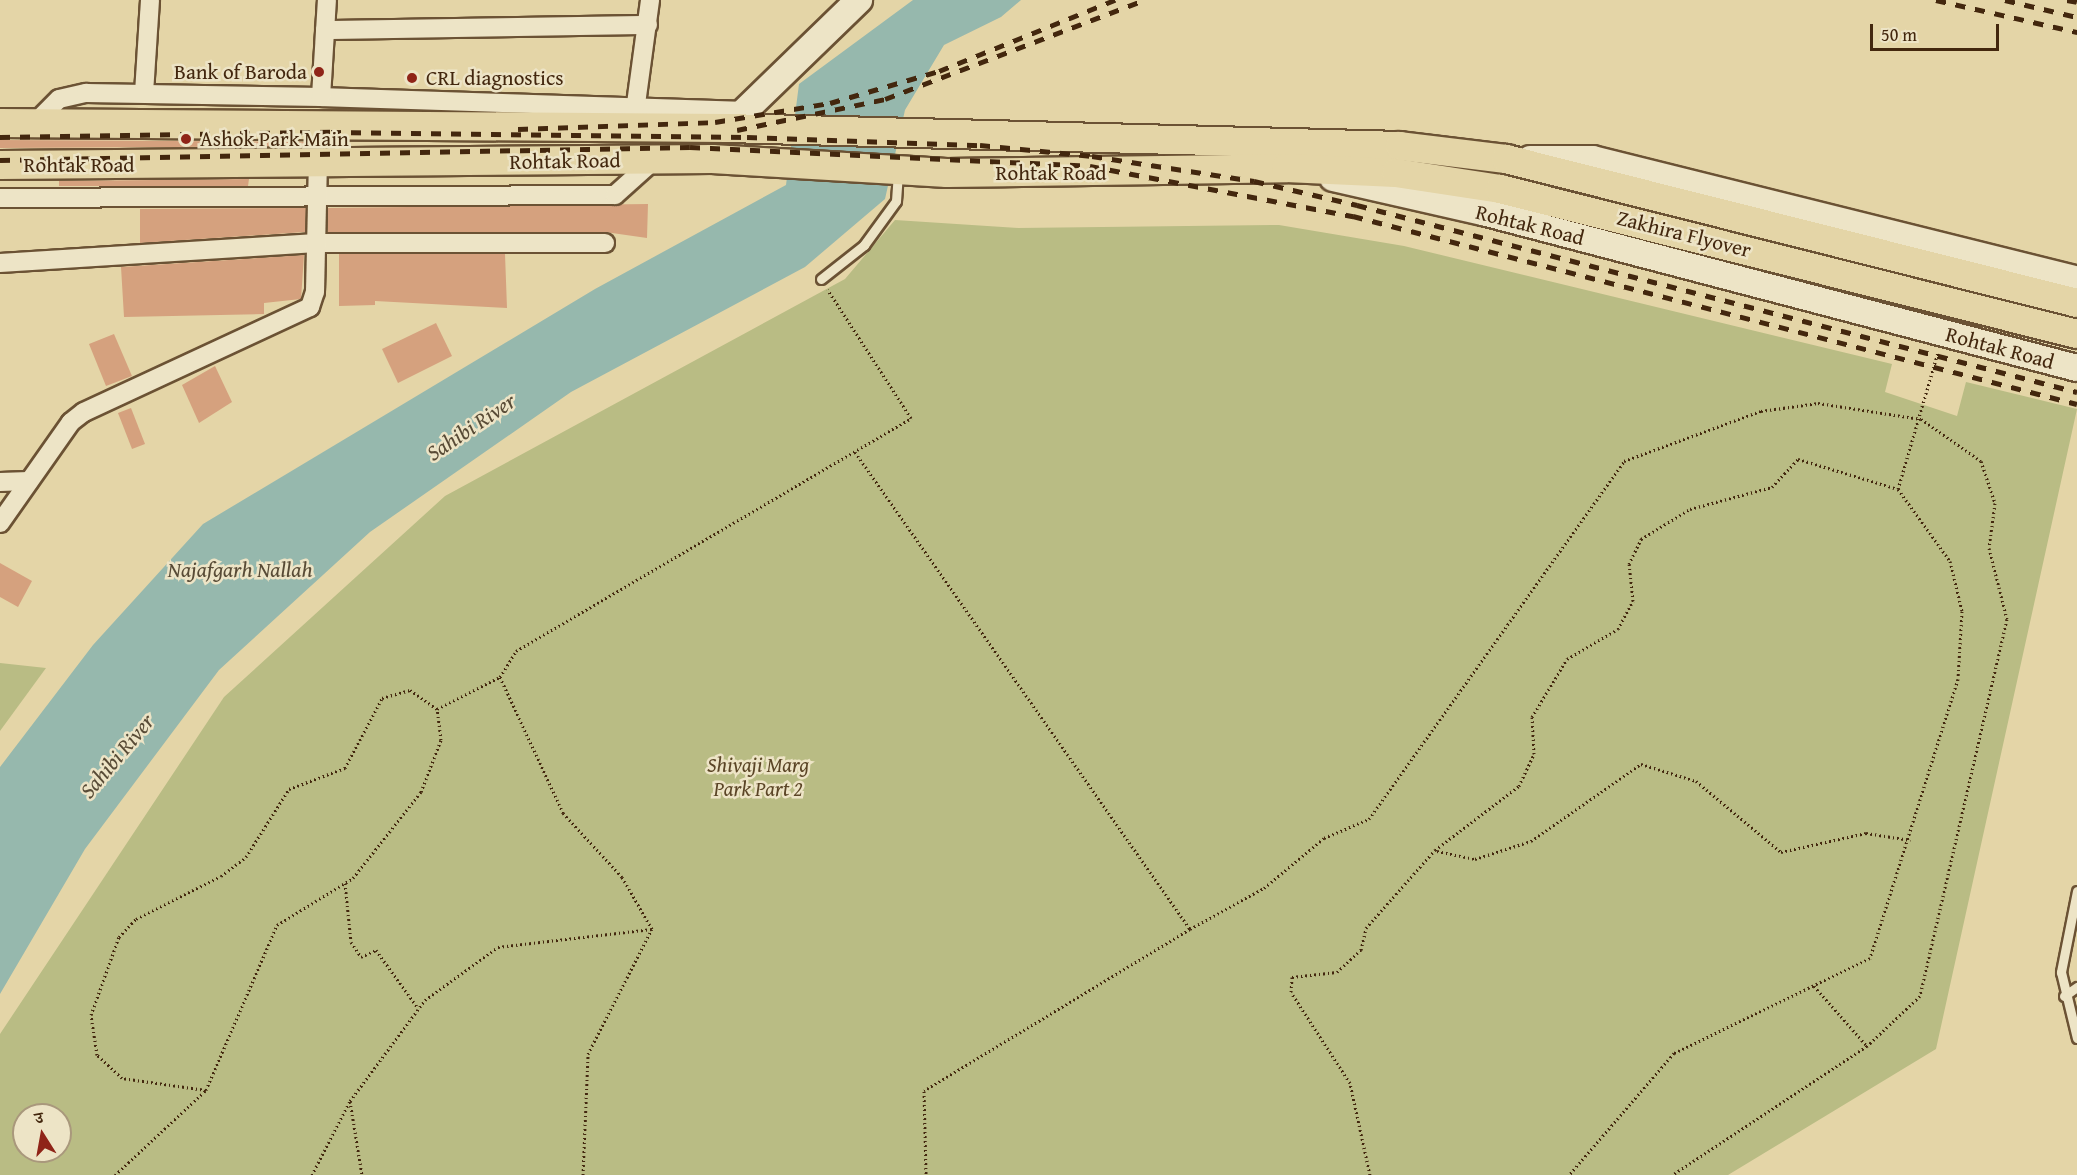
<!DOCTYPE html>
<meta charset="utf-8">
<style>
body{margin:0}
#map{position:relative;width:2077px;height:1175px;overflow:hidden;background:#e4d5a7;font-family:"Gentium Book Plus","Noto Serif Devanagari",serif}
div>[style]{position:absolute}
.green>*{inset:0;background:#b9bc84}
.water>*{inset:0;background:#96b8ad}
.building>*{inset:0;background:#d5a17e}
.path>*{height:3px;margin-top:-1.5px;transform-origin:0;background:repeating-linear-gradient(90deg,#43270e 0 1.5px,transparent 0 4.5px)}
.roads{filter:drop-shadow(2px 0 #6b5234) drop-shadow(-2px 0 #6b5234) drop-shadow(0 2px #6b5234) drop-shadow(0 -2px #6b5234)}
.lane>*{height:9px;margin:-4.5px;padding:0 4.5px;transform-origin:4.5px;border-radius:4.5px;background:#ede4c6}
.street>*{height:18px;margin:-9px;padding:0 9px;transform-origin:9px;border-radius:9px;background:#ede4c6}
.secondary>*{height:26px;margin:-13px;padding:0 13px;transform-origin:13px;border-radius:13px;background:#ede4c6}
.primary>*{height:28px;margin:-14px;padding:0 14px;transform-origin:14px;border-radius:14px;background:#e4d5a7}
.rail>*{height:4.5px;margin-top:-2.25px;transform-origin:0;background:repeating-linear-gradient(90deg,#43270e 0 10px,transparent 0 20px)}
.dots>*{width:16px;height:16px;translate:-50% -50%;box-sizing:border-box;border:3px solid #ede4c6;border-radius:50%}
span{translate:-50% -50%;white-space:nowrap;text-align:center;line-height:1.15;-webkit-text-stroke:5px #ede4c6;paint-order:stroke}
.poi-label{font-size:21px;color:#43270e}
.right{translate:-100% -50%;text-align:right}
.left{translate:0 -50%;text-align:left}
.street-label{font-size:21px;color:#43270e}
.park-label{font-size:21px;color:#5b4526;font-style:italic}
.water-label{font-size:22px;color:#584b36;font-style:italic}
.north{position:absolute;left:12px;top:1103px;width:60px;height:60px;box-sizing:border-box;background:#ede4c6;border:2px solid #a9987c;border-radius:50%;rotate:349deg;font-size:16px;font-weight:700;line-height:24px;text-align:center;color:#43270e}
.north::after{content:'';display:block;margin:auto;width:21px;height:27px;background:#8f2418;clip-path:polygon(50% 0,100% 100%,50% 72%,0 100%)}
.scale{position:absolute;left:1870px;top:24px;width:129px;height:27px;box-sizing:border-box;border:3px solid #43270e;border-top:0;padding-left:8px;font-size:18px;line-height:21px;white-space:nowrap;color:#43270e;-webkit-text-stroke:4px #ede4c6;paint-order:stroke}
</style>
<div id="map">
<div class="green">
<i style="clip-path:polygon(evenodd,895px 220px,1018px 228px,1279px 225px,1404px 246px,1892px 364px,1885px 392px,1957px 416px,1966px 382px,2077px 409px,1936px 1049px,1728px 1175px,0 1175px,0 1034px,224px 697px,445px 496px,845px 279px,895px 220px,24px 1115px,60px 1115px,60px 1151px,24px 1151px,24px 1115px)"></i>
<i style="clip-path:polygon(0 663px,46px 668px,0 731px)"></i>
</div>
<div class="water">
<i style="clip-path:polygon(913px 0,1021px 0,1001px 17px,944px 45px,905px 110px,885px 199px,805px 267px,571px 392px,370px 532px,219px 670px,85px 849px,0 994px,0 767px,93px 645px,203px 524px,595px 289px,786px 185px,799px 84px)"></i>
</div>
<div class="building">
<i style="clip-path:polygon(0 140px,331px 142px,331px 146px,0 148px)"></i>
<i style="clip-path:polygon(249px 179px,248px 186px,59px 186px,59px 181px)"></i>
<i style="clip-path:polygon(648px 204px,647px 238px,605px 232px,328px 232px,328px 208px)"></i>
<i style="clip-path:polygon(306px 208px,305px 232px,140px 243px,140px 209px)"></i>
<i style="clip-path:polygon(339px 254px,505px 254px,507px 308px,375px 301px,375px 305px,339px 306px)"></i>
<i style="clip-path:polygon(304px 255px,301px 299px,264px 303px,264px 314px,124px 317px,121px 267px)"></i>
<i style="clip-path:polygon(436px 323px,452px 356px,398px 383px,382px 349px)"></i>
<i style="clip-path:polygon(114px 334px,132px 376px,106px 386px,89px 344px)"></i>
<i style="clip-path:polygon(215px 366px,232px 402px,199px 423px,182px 385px)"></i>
<i style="clip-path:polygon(131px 408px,145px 444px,132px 449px,118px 413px)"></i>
<i style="clip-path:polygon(0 563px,32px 581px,18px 607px,0 597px)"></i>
</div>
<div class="path">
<i style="left:855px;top:452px;width:583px;rotate:54.92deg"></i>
<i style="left:1190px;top:929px;width:311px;rotate:148.7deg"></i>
<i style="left:924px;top:1091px;width:84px;rotate:88.6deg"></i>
<i style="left:1898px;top:489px;width:143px;rotate:-73.7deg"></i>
<i style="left:500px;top:677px;width:150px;rotate:65.1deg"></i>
<i style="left:563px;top:813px;width:87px;rotate:47.3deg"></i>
<i style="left:622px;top:877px;width:60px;rotate:60deg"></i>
<i style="left:1437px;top:851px;width:39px;rotate:12deg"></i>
<i style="left:1475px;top:859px;width:59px;rotate:-17.8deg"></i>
<i style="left:1531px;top:841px;width:134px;rotate:-35deg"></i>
<i style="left:1641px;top:764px;width:58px;rotate:17.2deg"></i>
<i style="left:1696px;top:781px;width:111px;rotate:39.9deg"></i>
<i style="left:1781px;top:852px;width:87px;rotate:-12.6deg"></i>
<i style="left:1866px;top:833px;width:45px;rotate:9deg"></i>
<i style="left:345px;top:883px;width:59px;rotate:84.2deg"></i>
<i style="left:351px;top:942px;width:18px;rotate:56deg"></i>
<i style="left:361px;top:957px;width:17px;rotate:-25deg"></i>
<i style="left:376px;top:950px;width:72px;rotate:54.1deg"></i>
<i style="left:1190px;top:929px;width:85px;rotate:-29deg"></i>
<i style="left:1264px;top:888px;width:78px;rotate:-39.8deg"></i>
<i style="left:1324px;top:838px;width:49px;rotate:-22.9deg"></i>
<i style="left:1369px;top:819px;width:440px;rotate:-54.5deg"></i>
<i style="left:1624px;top:461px;width:146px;rotate:-20.1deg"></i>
<i style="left:1761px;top:411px;width:58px;rotate:-8deg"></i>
<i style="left:1818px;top:403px;width:104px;rotate:8.8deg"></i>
<i style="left:1921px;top:419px;width:73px;rotate:35deg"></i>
<i style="left:1981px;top:461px;width:44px;rotate:71.6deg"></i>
<i style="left:1995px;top:503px;width:45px;rotate:97.6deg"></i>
<i style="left:1989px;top:548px;width:73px;rotate:75.8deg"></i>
<i style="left:2007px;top:619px;width:387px;rotate:103deg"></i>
<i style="left:1920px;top:996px;width:73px;rotate:136.7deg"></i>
<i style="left:1867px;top:1046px;width:234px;rotate:146.5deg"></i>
<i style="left:1814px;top:986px;width:80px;rotate:48.5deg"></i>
<i style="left:206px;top:1090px;width:85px;rotate:-171.9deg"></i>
<i style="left:122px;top:1078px;width:34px;rotate:-137deg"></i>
<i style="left:97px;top:1055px;width:40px;rotate:-98.5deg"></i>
<i style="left:91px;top:1015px;width:83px;rotate:-70.3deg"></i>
<i style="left:119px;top:937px;width:25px;rotate:-47deg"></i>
<i style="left:136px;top:919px;width:95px;rotate:-26.8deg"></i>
<i style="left:221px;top:876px;width:31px;rotate:-37deg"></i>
<i style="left:246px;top:857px;width:80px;rotate:-57.7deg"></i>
<i style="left:289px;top:789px;width:60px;rotate:-20.6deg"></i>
<i style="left:345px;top:768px;width:79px;rotate:-62.1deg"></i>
<i style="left:382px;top:698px;width:29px;rotate:-16deg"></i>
<i style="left:410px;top:690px;width:33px;rotate:35deg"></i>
<i style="left:350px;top:1101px;width:126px;rotate:-53.4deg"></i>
<i style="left:425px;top:1000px;width:90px;rotate:-36deg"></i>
<i style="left:498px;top:947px;width:155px;rotate:-6.7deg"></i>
<i style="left:115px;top:1175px;width:125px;rotate:-43deg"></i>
<i style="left:206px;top:1090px;width:180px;rotate:-66.7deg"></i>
<i style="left:277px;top:925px;width:89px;rotate:-31.7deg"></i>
<i style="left:353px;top:878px;width:110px;rotate:-51.7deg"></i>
<i style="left:421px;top:792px;width:56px;rotate:-69deg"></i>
<i style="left:441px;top:740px;width:31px;rotate:-97deg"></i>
<i style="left:437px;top:709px;width:71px;rotate:-26.9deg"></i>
<i style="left:500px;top:677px;width:31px;rotate:-58deg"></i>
<i style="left:516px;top:651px;width:459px;rotate:-30.5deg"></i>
<i style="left:911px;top:418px;width:153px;rotate:-123deg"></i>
<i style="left:312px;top:1175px;width:83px;rotate:-62.8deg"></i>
<i style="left:350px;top:1101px;width:75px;rotate:80.8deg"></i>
<i style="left:583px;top:1175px;width:121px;rotate:-87.6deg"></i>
<i style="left:588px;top:1054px;width:140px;rotate:-62.9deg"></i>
<i style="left:1370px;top:1175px;width:94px;rotate:-102.3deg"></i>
<i style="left:1350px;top:1083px;width:108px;rotate:-123deg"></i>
<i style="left:1291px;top:992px;width:15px;rotate:-86deg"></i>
<i style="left:1292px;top:977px;width:45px;rotate:-6.3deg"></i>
<i style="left:1337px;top:972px;width:33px;rotate:-43deg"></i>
<i style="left:1361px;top:950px;width:23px;rotate:-77deg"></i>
<i style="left:1366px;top:928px;width:104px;rotate:-48.5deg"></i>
<i style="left:1435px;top:850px;width:106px;rotate:-37.3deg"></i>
<i style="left:1519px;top:786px;width:35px;rotate:-65deg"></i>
<i style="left:1534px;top:754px;width:37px;rotate:-93deg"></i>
<i style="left:1532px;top:717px;width:68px;rotate:-58.9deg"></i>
<i style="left:1567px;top:659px;width:59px;rotate:-30.5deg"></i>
<i style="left:1618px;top:629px;width:32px;rotate:-62deg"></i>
<i style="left:1633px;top:601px;width:37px;rotate:-96deg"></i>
<i style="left:1629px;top:564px;width:28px;rotate:-64deg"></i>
<i style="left:1641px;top:539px;width:57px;rotate:-31.5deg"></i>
<i style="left:1690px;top:509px;width:85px;rotate:-15deg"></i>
<i style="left:1772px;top:487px;width:38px;rotate:-47deg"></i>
<i style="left:1798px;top:459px;width:104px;rotate:16.7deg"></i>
<i style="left:1898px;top:489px;width:89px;rotate:54.2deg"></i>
<i style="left:1950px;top:561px;width:51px;rotate:76.5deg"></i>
<i style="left:1962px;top:611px;width:68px;rotate:93.4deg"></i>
<i style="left:1958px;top:679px;width:293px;rotate:107.5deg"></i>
<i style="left:1870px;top:958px;width:218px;rotate:154.1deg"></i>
<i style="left:1674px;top:1053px;width:161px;rotate:130.7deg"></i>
</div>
<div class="roads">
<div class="lane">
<i style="left:821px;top:279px;width:55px;rotate:-38.3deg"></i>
<i style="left:864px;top:245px;width:54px;rotate:-54deg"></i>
<i style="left:896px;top:201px;width:27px;rotate:-86deg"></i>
<i style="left:2077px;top:891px;width:83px;rotate:101.2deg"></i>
<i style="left:2061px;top:972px;width:68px;rotate:76.4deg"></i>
<i style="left:2064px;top:996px;width:16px;rotate:-35deg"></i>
</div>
<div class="street">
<i style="left:325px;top:30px;width:323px;rotate:-0.9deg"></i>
<i style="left:144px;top:93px;width:93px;rotate:-86.3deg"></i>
<i style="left:321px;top:97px;width:424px;rotate:1.9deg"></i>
<i style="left:636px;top:104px;width:105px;rotate:-82.3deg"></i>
<i style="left:35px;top:123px;width:34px;rotate:-45deg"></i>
<i style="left:59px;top:99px;width:28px;rotate:-13deg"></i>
<i style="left:86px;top:93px;width:235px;rotate:1deg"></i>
<i style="left:321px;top:97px;width:97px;rotate:-86.5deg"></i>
<i style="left:0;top:198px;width:615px;rotate:-0.28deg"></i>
<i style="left:615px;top:195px;width:52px;rotate:-41.9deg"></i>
<i style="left:0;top:263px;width:317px;rotate:-3.6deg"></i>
<i style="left:316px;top:243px;width:289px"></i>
<i style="left:0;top:482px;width:29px;rotate:-2deg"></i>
<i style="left:0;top:523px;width:123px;rotate:-54.9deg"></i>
<i style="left:71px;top:422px;width:16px;rotate:-38deg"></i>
<i style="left:84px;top:412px;width:249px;rotate:-24.9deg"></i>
<i style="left:310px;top:307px;width:16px;rotate:-72deg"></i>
<i style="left:315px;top:292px;width:128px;rotate:-88.7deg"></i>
</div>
<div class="secondary">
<i style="left:727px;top:128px;width:184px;rotate:-44.1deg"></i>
<i style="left:1530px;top:159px;width:63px"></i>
<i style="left:1593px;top:159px;width:499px;rotate:14deg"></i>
<i style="left:1333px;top:178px;width:154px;rotate:12.8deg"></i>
<i style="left:1483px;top:212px;width:614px;rotate:14.72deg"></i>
</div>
<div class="primary">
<i style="left:0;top:123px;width:727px;rotate:0.39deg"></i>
<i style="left:727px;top:128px;width:673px;rotate:1.53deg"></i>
<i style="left:1400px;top:146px;width:107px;rotate:7deg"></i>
<i style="left:1506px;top:159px;width:589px;rotate:14.15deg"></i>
<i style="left:0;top:165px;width:712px;rotate:-0.48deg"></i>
<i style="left:712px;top:159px;width:235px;rotate:3.4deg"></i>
<i style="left:947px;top:173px;width:339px;rotate:-0.8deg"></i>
<i style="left:1286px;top:168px;width:110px;rotate:2.6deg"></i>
<i style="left:1396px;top:173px;width:105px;rotate:8.7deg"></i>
<i style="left:1500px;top:189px;width:595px;rotate:14.11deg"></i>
</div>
</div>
<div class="rail">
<i style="left:1936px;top:0;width:145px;rotate:12.8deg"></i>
<i style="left:2005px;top:0;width:74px;rotate:13.3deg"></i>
<i style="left:2067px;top:0;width:10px;rotate:11deg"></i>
<i style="left:518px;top:129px;width:197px;rotate:-2deg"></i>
<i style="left:715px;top:122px;width:117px;rotate:-9.4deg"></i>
<i style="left:830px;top:103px;width:114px;rotate:-16.4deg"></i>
<i style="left:939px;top:71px;width:190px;rotate:-22deg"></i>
<i style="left:737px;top:130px;width:151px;rotate:-11.8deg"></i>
<i style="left:885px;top:99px;width:277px;rotate:-20.9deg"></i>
<i style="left:0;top:137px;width:331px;rotate:-0.9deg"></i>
<i style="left:331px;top:132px;width:416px;rotate:0.7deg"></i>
<i style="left:747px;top:137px;width:233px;rotate:2deg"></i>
<i style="left:980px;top:145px;width:113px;rotate:5.6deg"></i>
<i style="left:1092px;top:156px;width:164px;rotate:8.8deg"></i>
<i style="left:1254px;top:181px;width:106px;rotate:13.1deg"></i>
<i style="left:1357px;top:205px;width:744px;rotate:14.56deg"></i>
<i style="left:0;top:160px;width:690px;rotate:-1.08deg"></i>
<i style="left:690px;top:147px;width:400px;rotate:2.7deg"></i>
<i style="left:1090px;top:166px;width:268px;rotate:10.8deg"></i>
<i style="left:1353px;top:216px;width:748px;rotate:14.56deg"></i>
</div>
<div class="dots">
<i style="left:319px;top:72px;background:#8f2418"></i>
<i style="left:412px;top:78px;background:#8f2418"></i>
<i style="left:186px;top:139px;background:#8f2418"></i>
</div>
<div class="poi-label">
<span class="right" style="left:307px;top:72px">Bank of Baroda</span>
<span class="left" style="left:426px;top:78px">CRL diagnostics</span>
<span class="left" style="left:200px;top:139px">Ashok Park Main</span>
</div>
<div class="street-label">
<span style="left:565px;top:161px;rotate:-1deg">Rohtak Road</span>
<span style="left:79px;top:165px">Rohtak Road</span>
<span style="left:1051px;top:173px">Rohtak Road</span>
<span style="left:1530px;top:225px;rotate:14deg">Rohtak Road</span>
<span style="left:1684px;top:234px;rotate:14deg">Zakhira Flyover</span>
<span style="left:2000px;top:348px;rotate:15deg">Rohtak Road</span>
</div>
<div class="park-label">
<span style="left:758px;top:777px">Shivaji Marg<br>Park Part 2</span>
</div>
<div class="water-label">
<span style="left:471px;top:427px;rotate:-34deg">Sahibi River</span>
<span style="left:240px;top:570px">Najafgarh Nallah</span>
<span style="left:117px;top:756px;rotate:-50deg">Sahibi River</span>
</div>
<div class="north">उ</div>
<div class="scale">50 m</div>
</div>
